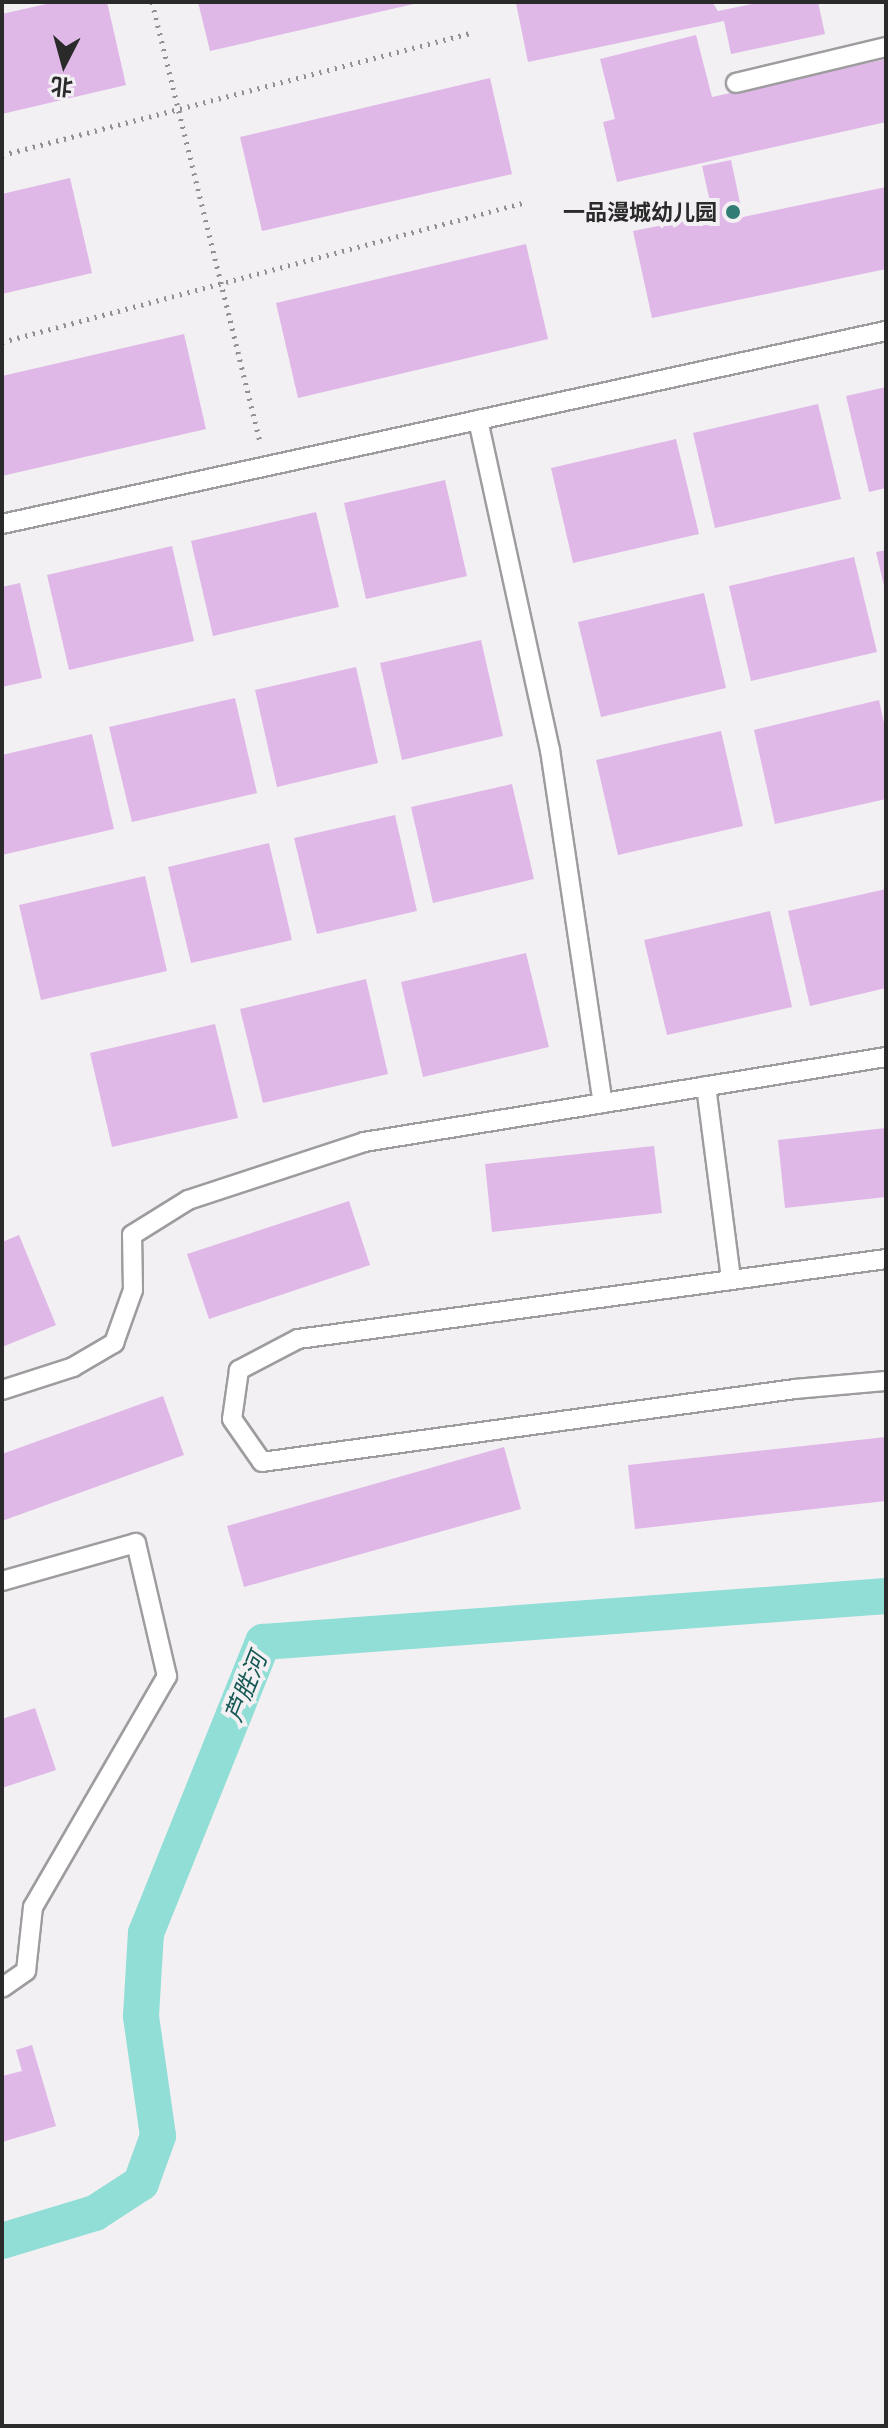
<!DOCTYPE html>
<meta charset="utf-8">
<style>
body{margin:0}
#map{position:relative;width:888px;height:2428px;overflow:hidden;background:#f3f0f3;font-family:Barlow,"Noto Sans SC",sans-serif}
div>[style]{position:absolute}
.canal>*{height:36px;margin:-18px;padding:0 18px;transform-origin:18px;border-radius:18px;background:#90ded6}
.building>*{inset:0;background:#dfb8e8}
.path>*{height:5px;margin-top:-2.5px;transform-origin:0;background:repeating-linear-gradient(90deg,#929092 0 2px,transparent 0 8px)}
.roads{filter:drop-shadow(2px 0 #9e9c9f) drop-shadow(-2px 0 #9e9c9f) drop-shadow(0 2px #9e9c9f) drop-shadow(0 -2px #9e9c9f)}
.lane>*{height:18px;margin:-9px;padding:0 9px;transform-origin:9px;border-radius:9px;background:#fff}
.dots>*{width:22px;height:22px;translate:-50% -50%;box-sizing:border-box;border:4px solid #f3f0f3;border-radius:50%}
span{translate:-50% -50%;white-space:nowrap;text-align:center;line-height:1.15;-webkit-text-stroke:8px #f3f0f3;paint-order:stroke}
.poi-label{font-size:22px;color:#2b2a2b;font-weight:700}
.right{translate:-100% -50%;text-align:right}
.water-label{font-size:24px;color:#145752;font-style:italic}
.frame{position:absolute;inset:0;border:4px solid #2b2a2b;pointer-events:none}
.north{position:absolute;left:24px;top:24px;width:80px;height:80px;-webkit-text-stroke:6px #f3f0f3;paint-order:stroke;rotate:186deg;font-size:22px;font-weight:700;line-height:32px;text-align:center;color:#2b2a2b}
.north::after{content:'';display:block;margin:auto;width:28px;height:36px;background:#2b2a2b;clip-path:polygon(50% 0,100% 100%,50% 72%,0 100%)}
</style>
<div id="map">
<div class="canal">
<i style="left:2px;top:2241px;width:97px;rotate:-16.8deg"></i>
<i style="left:95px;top:2213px;width:55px;rotate:-33.1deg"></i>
<i style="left:141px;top:2183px;width:50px;rotate:-70.1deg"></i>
<i style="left:158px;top:2136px;width:121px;rotate:-98.1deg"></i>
<i style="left:141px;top:2016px;width:83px;rotate:-86.6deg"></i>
<i style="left:146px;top:1933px;width:314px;rotate:-68.1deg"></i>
<i style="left:263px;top:1642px;width:625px;rotate:-4.22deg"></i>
</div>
<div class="building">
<i style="clip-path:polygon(55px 2px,107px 2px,126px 85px,2px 114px,2px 14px)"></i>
<i style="clip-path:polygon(198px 2px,418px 2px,418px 3px,210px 51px)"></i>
<i style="clip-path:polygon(712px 2px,718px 11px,762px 2px,818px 2px,825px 34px,731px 54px,724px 21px,528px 62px,516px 3px)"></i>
<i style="clip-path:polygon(696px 35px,712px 97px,886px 59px,886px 122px,617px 182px,603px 122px,615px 119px,600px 59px)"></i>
<i style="clip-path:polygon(490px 78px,512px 174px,262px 231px,240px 137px)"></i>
<i style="clip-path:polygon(731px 160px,743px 217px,886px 187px,886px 269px,652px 318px,633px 231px,713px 215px,702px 166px)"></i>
<i style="clip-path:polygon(70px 178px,92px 273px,2px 294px,2px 194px)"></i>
<i style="clip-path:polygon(526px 244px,548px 339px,298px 398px,276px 303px)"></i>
<i style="clip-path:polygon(184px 334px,206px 429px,2px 476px,2px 376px)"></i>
<i style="clip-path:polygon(886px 387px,886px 488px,869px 492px,846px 396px)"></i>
<i style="clip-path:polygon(818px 404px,841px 499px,715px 528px,693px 433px)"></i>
<i style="clip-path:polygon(676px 439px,699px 534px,573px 563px,551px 468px)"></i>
<i style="clip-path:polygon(445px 480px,467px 576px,366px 599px,344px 503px)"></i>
<i style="clip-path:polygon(316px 512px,339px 607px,213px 636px,191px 541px)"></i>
<i style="clip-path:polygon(172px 546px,194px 641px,69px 670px,47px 575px)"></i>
<i style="clip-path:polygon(886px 550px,886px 590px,885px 590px,876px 552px)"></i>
<i style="clip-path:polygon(854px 557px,877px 652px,751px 681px,729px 586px)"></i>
<i style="clip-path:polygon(20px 583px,42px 678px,2px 687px,2px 587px)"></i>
<i style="clip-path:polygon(704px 593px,726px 688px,601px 717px,578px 622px)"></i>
<i style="clip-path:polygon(481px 640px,503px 736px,402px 760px,380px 663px)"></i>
<i style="clip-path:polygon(356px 667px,378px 763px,277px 787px,255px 690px)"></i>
<i style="clip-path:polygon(235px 698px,257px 793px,132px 822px,109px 727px)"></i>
<i style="clip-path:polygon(879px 700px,886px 732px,886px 799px,775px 824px,754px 730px)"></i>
<i style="clip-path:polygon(721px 731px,743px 826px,618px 855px,596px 760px)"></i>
<i style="clip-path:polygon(92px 734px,114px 829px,2px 855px,2px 755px)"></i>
<i style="clip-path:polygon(512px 784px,534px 879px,433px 903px,411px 807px)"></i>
<i style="clip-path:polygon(395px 815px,417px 911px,317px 934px,294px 838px)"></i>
<i style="clip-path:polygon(269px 843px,292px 940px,191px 963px,168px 867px)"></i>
<i style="clip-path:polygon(145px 876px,167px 971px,41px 1000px,19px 905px)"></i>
<i style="clip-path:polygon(886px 889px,886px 988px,810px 1006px,788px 911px)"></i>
<i style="clip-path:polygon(770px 911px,792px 1007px,667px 1035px,644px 940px)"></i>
<i style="clip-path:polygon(526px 953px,549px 1047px,423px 1077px,401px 982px)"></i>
<i style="clip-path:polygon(366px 979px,388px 1074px,263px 1103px,240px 1009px)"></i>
<i style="clip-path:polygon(215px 1024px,238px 1118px,112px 1147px,90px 1053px)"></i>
<i style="clip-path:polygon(886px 1128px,886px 1197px,785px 1208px,778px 1140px)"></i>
<i style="clip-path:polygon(654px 1146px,662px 1213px,492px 1232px,485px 1164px)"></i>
<i style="clip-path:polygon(349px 1201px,370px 1265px,209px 1319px,187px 1254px)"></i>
<i style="clip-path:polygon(19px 1235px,56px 1325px,2px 1347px,2px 1242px)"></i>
<i style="clip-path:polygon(163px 1396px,184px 1455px,2px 1521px,2px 1454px)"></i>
<i style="clip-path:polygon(886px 1437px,886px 1501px,635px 1529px,628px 1465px)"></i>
<i style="clip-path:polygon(504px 1447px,521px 1509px,244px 1587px,227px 1526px)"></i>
<i style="clip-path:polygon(35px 1708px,56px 1770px,2px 1788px,2px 1719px)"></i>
<i style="clip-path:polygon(32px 2045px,56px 2126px,2px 2142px,2px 2076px,22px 2071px,16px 2050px)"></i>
</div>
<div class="path">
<i style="left:152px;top:2px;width:453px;rotate:76.2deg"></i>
<i style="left:2px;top:155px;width:486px;rotate:-14.6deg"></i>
<i style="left:2px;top:342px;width:542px;rotate:-14.96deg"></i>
</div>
<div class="roads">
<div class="lane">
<i style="left:736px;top:83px;width:154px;rotate:-13.5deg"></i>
<i style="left:478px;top:420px;width:338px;rotate:77.7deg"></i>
<i style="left:550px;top:750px;width:357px;rotate:81.5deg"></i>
<i style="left:2px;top:524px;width:905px;rotate:-12.32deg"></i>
<i style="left:706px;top:1086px;width:194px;rotate:82.6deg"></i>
<i style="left:886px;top:1259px;width:593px;rotate:172.25deg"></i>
<i style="left:298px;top:1339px;width:67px;rotate:152.3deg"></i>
<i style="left:239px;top:1370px;width:49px;rotate:98.1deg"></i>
<i style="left:232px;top:1419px;width:52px;rotate:55.1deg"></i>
<i style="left:262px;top:1462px;width:538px;rotate:-7.8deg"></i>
<i style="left:795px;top:1389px;width:91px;rotate:-5deg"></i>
<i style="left:2px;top:1390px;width:75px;rotate:-17.9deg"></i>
<i style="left:73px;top:1367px;width:48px;rotate:-30.3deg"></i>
<i style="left:114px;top:1343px;width:56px;rotate:-70.3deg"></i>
<i style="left:133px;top:1290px;width:55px;rotate:-91deg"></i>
<i style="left:132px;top:1235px;width:66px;rotate:-32deg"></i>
<i style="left:188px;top:1200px;width:185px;rotate:-18.2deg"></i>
<i style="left:364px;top:1142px;width:529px;rotate:-9.25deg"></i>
<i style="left:2px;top:1581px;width:139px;rotate:-15.8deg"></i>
<i style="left:136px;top:1543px;width:137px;rotate:76.9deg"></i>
<i style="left:167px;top:1676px;width:267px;rotate:120.1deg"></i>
<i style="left:33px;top:1907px;width:64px;rotate:96.2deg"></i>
<i style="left:26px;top:1971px;width:29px;rotate:145deg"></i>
</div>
</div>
<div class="dots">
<i style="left:733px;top:212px;background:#337b75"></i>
</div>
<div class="poi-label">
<span class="right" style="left:717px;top:212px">一品漫城幼儿园</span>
</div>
<div class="water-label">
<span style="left:245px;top:1687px;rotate:-68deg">芦胜河</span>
</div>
<div class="frame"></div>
<div class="north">北</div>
</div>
